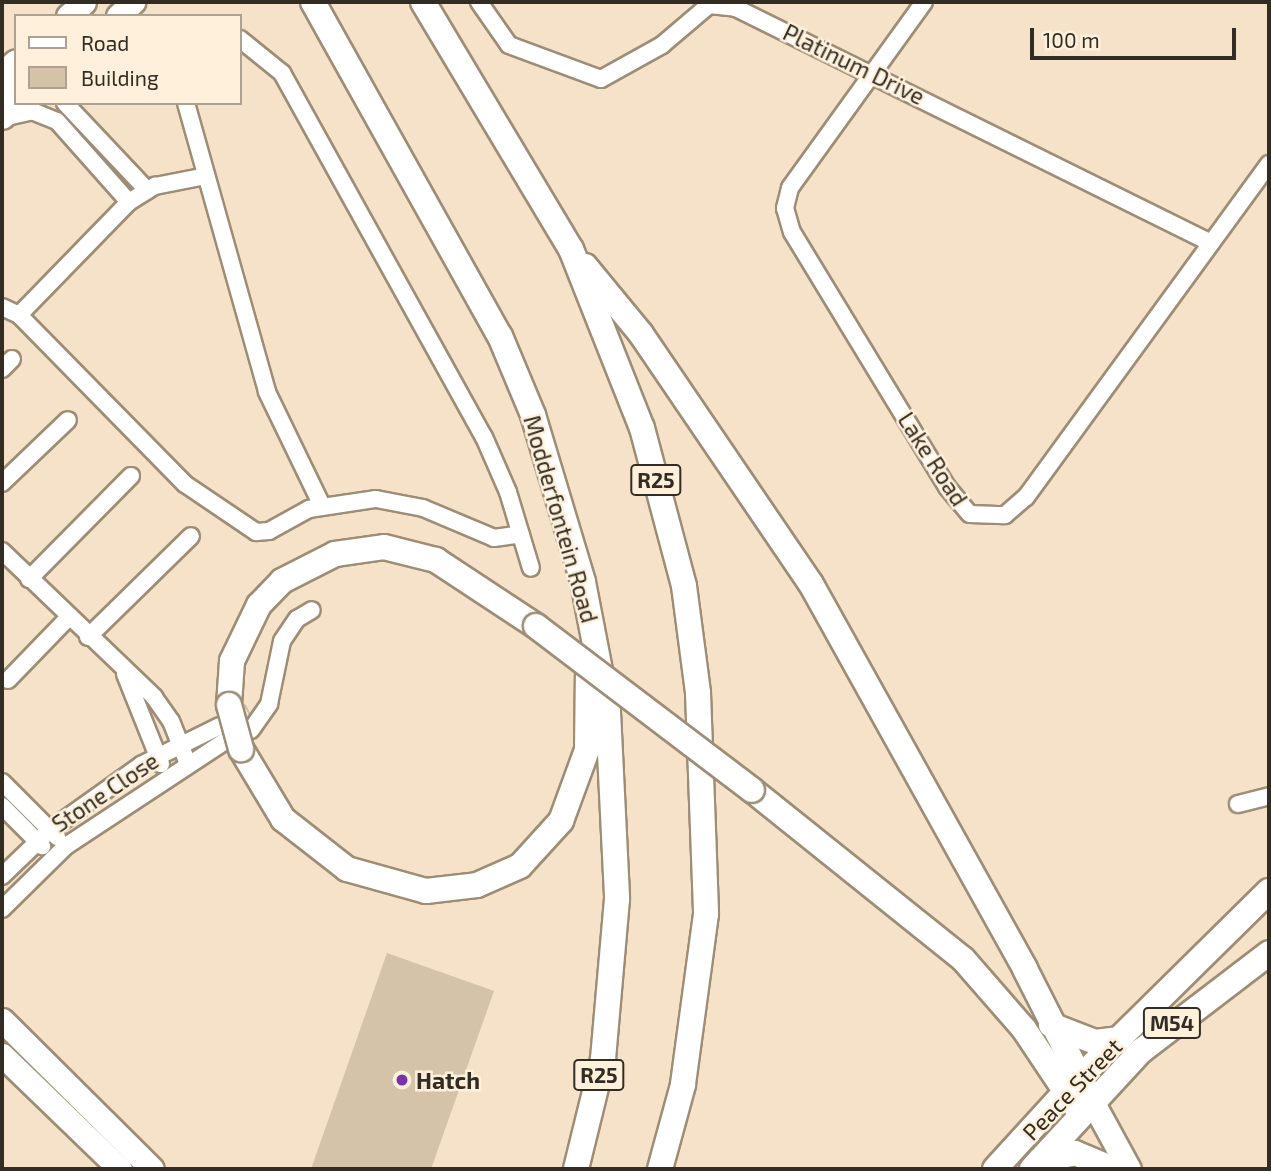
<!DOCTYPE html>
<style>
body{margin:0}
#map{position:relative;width:1271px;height:1171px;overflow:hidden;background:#f5e2c8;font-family:"Exo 2",sans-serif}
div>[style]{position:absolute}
.building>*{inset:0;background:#d4c2a9}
.street-tunnel>*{height:16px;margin-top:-8px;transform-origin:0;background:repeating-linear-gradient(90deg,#cebea7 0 16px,transparent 0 24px)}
.roads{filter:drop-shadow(2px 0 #9e8d76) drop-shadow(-2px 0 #9e8d76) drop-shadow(0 2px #9e8d76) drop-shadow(0 -2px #9e8d76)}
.street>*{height:16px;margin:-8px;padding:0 8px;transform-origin:8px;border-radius:8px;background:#fff}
.secondary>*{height:23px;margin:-11.5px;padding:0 11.5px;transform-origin:11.5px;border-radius:11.5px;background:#fff}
.primary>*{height:24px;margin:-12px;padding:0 12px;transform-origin:12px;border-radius:12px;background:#fff}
.bridges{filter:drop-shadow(2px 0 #9e8d76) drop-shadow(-2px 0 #9e8d76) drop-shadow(0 2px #9e8d76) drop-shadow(0 -2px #9e8d76)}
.primary-bridge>*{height:24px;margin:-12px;padding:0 12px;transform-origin:12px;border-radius:12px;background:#fff}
.dots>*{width:19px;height:19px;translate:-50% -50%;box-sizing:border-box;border:4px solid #fff0db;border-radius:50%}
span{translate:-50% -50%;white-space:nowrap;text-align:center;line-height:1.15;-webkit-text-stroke:5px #fff0db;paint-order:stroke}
.shield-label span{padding:2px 5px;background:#fff0db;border:2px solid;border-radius:5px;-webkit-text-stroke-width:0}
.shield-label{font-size:21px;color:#332c22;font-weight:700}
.street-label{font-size:23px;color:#332c22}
.poi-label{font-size:23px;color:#332c22;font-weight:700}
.left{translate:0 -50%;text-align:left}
.frame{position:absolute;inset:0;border:4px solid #332c22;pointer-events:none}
.legend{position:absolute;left:14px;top:14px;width:228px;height:91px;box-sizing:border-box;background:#fff0db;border:2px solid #ada291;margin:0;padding:9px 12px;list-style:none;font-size:21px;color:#332c22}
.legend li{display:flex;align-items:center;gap:14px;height:35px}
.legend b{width:35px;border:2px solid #ada291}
.scale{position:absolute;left:1030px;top:28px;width:206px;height:32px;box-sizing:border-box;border:4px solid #332c22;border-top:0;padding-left:9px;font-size:21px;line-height:24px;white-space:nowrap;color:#332c22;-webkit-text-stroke:5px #fff0db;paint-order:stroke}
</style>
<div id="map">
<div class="building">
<i style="clip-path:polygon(387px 953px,494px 991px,431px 1169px,311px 1169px)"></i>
</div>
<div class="street-tunnel">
<i style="left:226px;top:723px;width:26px;rotate:-28deg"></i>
</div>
<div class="roads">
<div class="street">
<i style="left:479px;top:2px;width:52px;rotate:55.1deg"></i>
<i style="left:509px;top:45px;width:98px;rotate:20.3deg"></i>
<i style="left:601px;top:79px;width:70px;rotate:-29.1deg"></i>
<i style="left:662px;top:45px;width:62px;rotate:-40.4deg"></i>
<i style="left:709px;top:5px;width:27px;rotate:6deg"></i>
<i style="left:736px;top:8px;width:530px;rotate:26.32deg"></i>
<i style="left:924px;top:2px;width:229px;rotate:125.8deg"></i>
<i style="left:790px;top:188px;width:21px;rotate:104deg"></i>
<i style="left:785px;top:208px;width:25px;rotate:74deg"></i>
<i style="left:792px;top:232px;width:298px;rotate:58.7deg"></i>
<i style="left:947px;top:487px;width:35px;rotate:50deg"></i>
<i style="left:970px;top:514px;width:35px;rotate:2deg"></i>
<i style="left:1005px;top:515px;width:28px;rotate:-41deg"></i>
<i style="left:1026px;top:497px;width:412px;rotate:-53.9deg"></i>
<i style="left:240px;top:39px;width:54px;rotate:39deg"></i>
<i style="left:282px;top:73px;width:416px;rotate:61deg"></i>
<i style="left:484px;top:437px;width:60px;rotate:66.4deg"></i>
<i style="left:508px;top:492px;width:79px;rotate:73.2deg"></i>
<i style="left:65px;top:103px;width:120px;rotate:46.7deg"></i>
<i style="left:186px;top:103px;width:300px;rotate:74.3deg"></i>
<i style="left:267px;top:392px;width:127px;rotate:64.2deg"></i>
<i style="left:7px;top:117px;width:26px;rotate:-13deg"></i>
<i style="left:32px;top:111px;width:27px;rotate:22deg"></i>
<i style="left:57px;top:121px;width:108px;rotate:48.4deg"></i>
<i style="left:2px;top:307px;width:19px;rotate:25deg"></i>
<i style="left:19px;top:315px;width:237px;rotate:45.5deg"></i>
<i style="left:185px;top:484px;width:86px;rotate:34.1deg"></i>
<i style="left:256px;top:532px;width:13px;rotate:-4deg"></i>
<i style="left:269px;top:531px;width:46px;rotate:-28.8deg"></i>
<i style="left:309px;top:509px;width:68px;rotate:-8.5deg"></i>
<i style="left:376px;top:499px;width:48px;rotate:10.8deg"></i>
<i style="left:423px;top:508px;width:77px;rotate:22.9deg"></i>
<i style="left:494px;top:538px;width:27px;rotate:-8deg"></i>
<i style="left:19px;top:315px;width:158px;rotate:-45.8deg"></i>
<i style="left:129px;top:202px;width:31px;rotate:-32deg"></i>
<i style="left:155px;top:186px;width:52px;rotate:-11.1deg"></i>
<i style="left:2px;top:369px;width:14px;rotate:-45deg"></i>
<i style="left:2px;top:483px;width:91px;rotate:-43.7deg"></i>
<i style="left:2px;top:551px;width:211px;rotate:43.8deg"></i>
<i style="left:154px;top:697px;width:29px;rotate:55deg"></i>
<i style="left:171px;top:721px;width:46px;rotate:68.4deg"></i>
<i style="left:29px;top:579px;width:145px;rotate:-45.3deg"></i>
<i style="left:88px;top:637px;width:144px;rotate:-44.4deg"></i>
<i style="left:125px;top:674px;width:97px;rotate:68.2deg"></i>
<i style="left:8px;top:680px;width:88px;rotate:-45.9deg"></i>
<i style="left:251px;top:730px;width:32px;rotate:-55deg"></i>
<i style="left:269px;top:704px;width:64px;rotate:-78.3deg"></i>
<i style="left:282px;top:641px;width:27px;rotate:-56deg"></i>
<i style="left:297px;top:619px;width:17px;rotate:-31deg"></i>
<i style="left:2px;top:782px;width:78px;rotate:45deg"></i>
<i style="left:1238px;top:804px;width:32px;rotate:-14deg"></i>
<i style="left:2px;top:806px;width:57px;rotate:45deg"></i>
<i style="left:2px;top:876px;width:66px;rotate:-43.8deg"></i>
<i style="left:50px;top:830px;width:112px;rotate:-35.5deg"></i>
<i style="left:141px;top:765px;width:88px;rotate:-26.3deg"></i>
<i style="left:2px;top:909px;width:90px;rotate:-44.5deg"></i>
<i style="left:66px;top:846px;width:189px;rotate:-33.4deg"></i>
</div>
<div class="secondary">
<i style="left:68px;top:16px;width:21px;rotate:-41deg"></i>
<i style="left:118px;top:16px;width:21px;rotate:-43deg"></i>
<i style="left:2px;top:73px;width:18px;rotate:-41deg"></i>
<i style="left:2px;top:94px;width:18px;rotate:-41deg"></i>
<i style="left:2px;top:117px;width:21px;rotate:-41deg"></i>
<i style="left:2px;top:1020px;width:211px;rotate:44.8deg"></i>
<i style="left:2px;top:1055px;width:164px;rotate:44deg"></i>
<i style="left:1092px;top:1101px;width:77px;rotate:61.4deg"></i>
</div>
<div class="primary">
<i style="left:313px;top:2px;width:383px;rotate:60.8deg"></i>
<i style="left:500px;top:336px;width:86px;rotate:67.3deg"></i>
<i style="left:533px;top:415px;width:174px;rotate:73.3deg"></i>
<i style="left:583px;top:582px;width:132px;rotate:79.1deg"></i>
<i style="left:608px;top:712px;width:187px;rotate:87.2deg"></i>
<i style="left:617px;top:899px;width:161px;rotate:95deg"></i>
<i style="left:603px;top:1059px;width:113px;rotate:103.8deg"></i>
<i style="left:423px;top:2px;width:288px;rotate:59.1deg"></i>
<i style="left:571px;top:249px;width:193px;rotate:68.4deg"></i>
<i style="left:642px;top:428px;width:163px;rotate:75.1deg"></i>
<i style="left:684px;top:586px;width:108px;rotate:82.5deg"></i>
<i style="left:698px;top:693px;width:221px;rotate:87.9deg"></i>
<i style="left:706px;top:914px;width:173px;rotate:97.7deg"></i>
<i style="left:683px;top:1085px;width:87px;rotate:105.3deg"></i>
<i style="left:585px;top:266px;width:88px;rotate:50.5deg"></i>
<i style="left:641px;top:334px;width:302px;rotate:55.8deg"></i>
<i style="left:811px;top:584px;width:440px;rotate:60.9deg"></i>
<i style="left:1025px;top:969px;width:148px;rotate:63.1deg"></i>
<i style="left:229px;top:705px;width:44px;rotate:-86.1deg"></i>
<i style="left:232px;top:661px;width:62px;rotate:-64.3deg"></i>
<i style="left:259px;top:605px;width:33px;rotate:-46deg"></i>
<i style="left:282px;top:581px;width:59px;rotate:-27deg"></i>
<i style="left:335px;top:554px;width:49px;rotate:-8.1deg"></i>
<i style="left:384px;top:547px;width:54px;rotate:14deg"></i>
<i style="left:436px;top:560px;width:120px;rotate:33.4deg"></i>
<i style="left:241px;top:749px;width:82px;rotate:59deg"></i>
<i style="left:283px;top:819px;width:81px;rotate:38deg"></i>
<i style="left:347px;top:869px;width:82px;rotate:15.6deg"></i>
<i style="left:426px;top:891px;width:51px;rotate:-6.7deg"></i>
<i style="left:477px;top:885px;width:47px;rotate:-23.8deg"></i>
<i style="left:520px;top:866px;width:61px;rotate:-47.7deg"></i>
<i style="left:561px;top:821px;width:76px;rotate:-69.9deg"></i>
<i style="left:587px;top:750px;width:77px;rotate:-89.3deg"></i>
<i style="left:752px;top:790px;width:270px;rotate:38.7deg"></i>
<i style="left:963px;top:959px;width:93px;rotate:48.9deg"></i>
<i style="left:1024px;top:1029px;width:101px;rotate:56.3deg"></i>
<i style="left:1051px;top:1025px;width:47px;rotate:21.1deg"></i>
<i style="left:1095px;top:1042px;width:25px;rotate:-7deg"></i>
<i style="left:1040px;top:1160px;width:36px;rotate:-11deg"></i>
<i style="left:1075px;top:1153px;width:41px;rotate:22.8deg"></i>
<i style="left:995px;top:1169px;width:108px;rotate:-47.6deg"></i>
<i style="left:1068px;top:1089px;width:282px;rotate:-44.6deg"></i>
<i style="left:1032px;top:1169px;width:161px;rotate:-47.3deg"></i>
<i style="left:1141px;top:1051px;width:161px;rotate:-37.4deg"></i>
</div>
</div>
<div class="bridges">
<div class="primary-bridge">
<i style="left:536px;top:626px;width:271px;rotate:37.2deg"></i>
<i style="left:229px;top:705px;width:46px;rotate:74.7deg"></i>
</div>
</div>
<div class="dots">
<i style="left:402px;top:1080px;background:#7733a7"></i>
</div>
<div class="shield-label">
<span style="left:656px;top:480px">R25</span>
<span style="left:1172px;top:1023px">M54</span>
<span style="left:599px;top:1075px">R25</span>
</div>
<div class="street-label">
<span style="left:854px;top:64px;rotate:26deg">Platinum Drive</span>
<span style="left:933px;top:459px;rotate:57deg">Lake Road</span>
<span style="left:561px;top:519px;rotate:74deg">Modderfontein Road</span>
<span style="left:105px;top:792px;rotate:-34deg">Stone Close</span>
<span style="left:1072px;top:1089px;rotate:-46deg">Peace Street</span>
</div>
<div class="poi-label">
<span class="left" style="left:416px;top:1080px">Hatch</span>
</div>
<div class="frame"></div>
<ul class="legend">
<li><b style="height:9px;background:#fff"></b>Road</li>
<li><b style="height:19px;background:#d4c2a9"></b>Building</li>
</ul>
<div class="scale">100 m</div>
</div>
